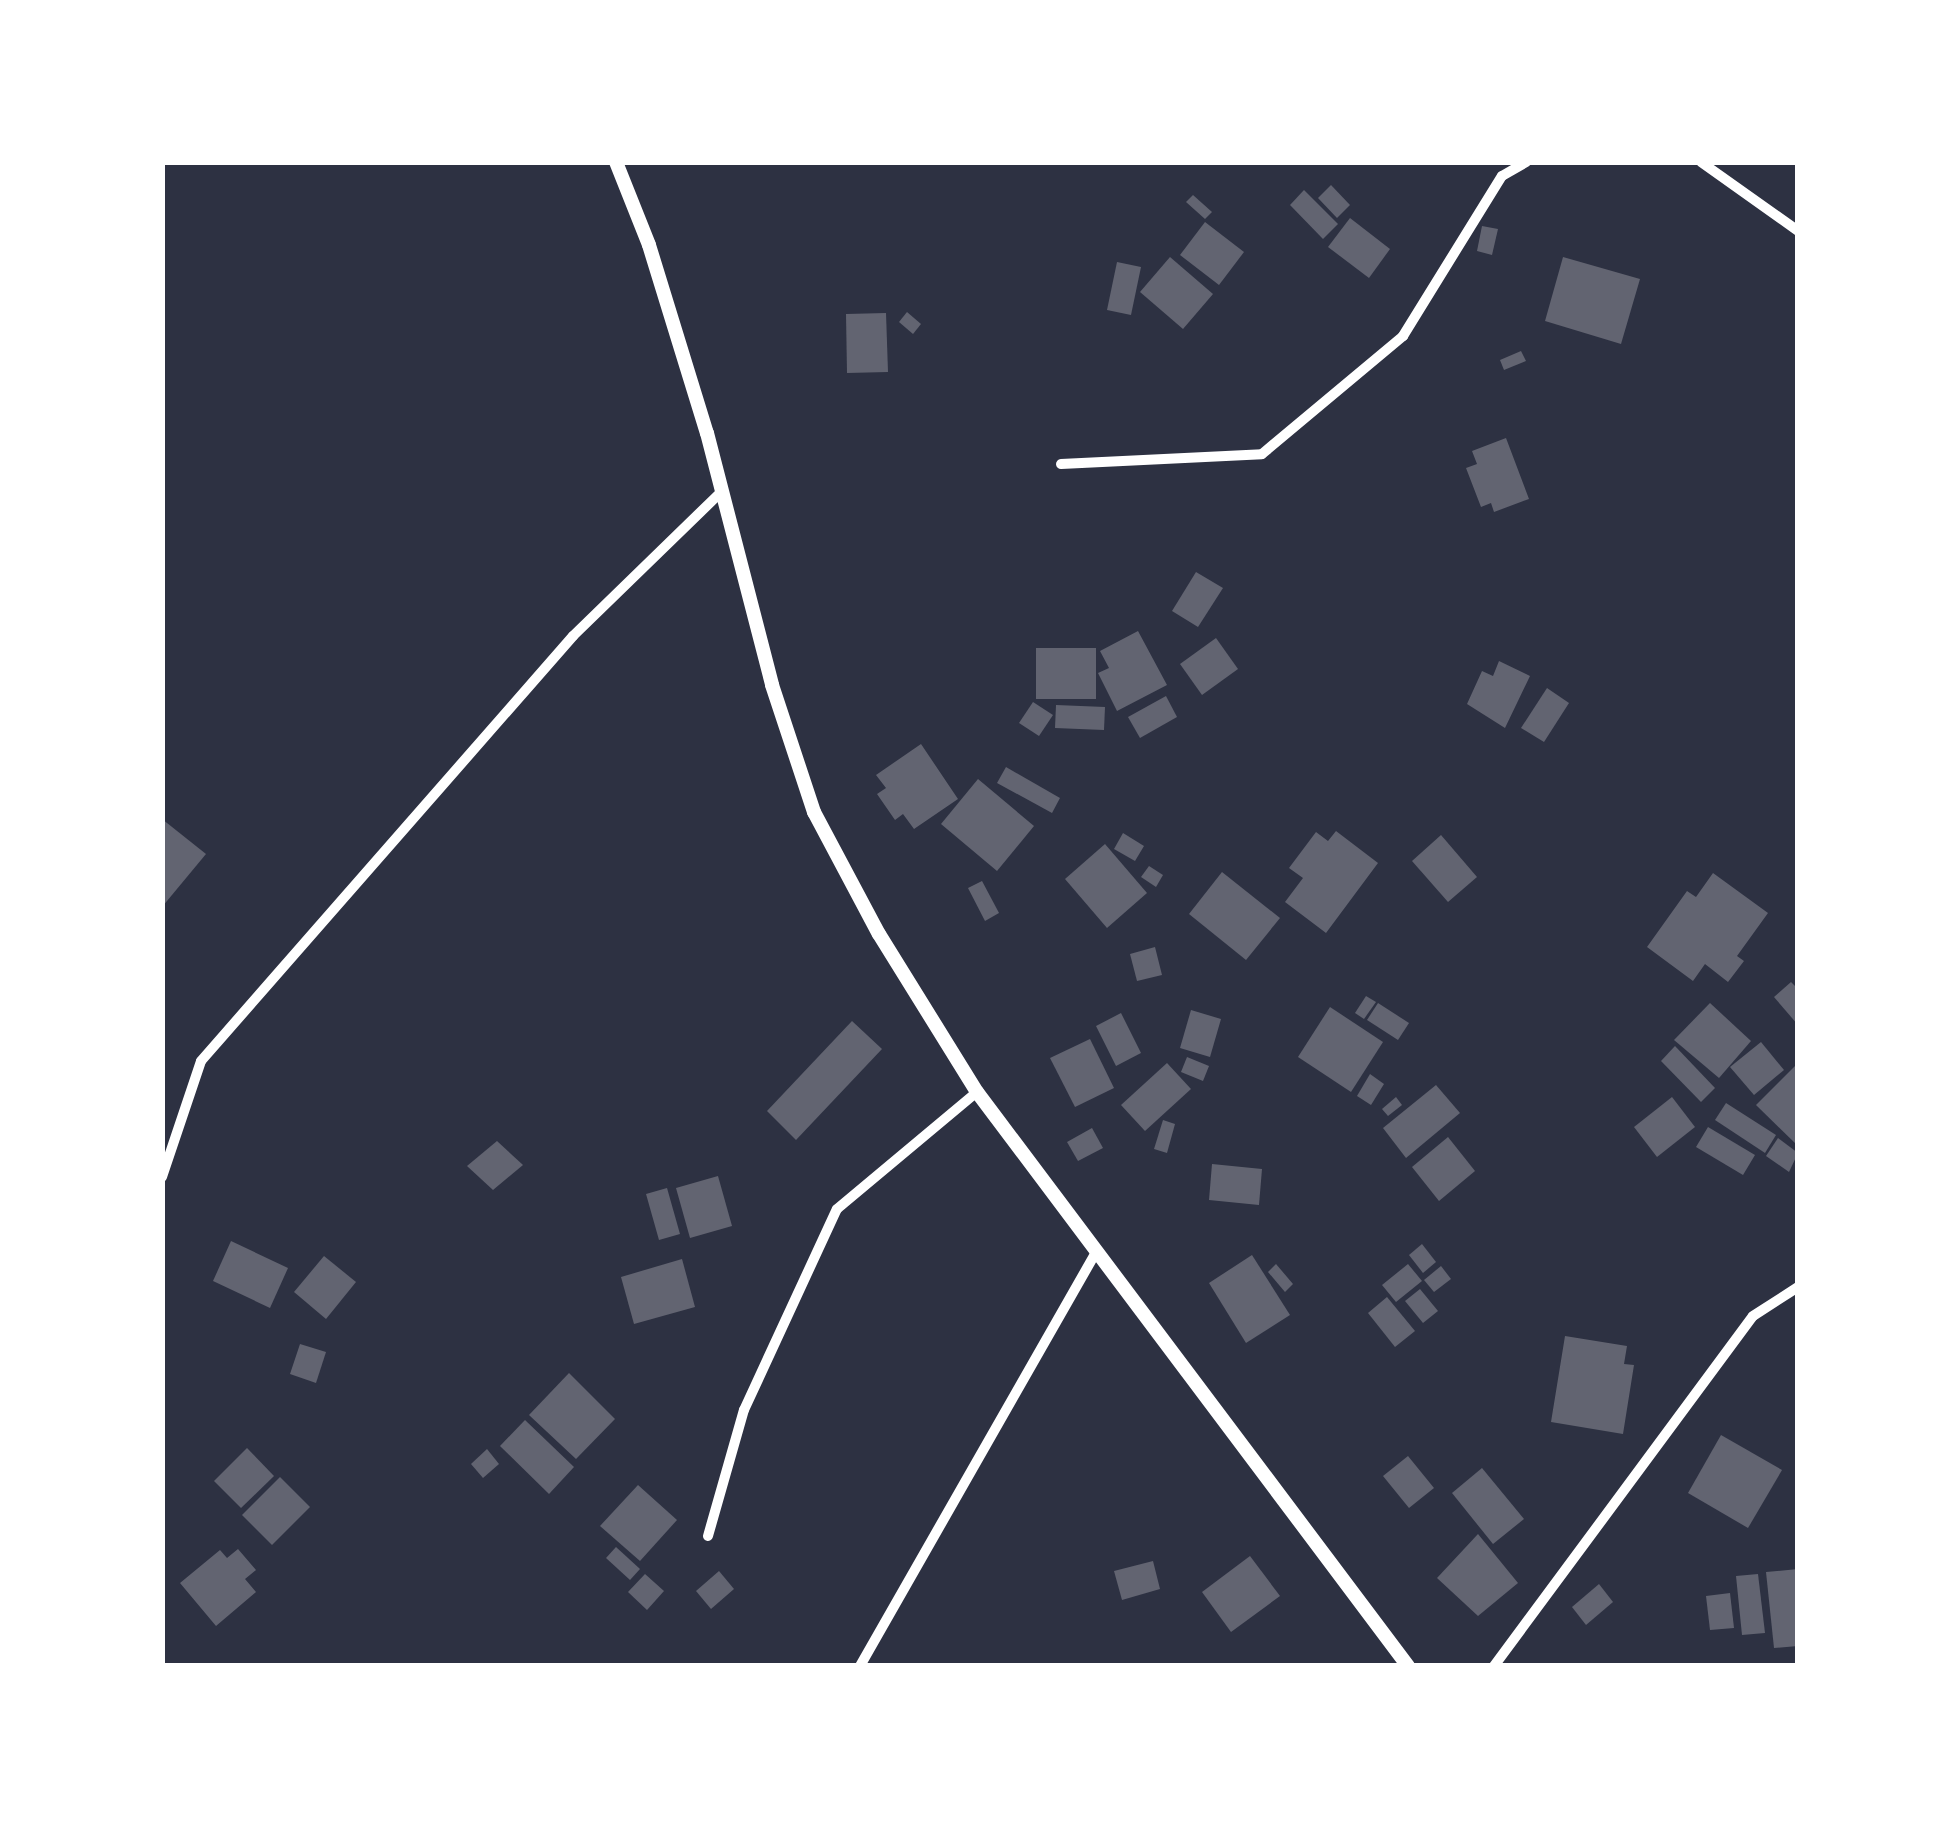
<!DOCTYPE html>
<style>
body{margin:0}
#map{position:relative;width:1960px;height:1828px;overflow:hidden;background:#2d3142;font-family:Figtree,sans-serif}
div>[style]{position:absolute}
.building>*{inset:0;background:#626471}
.minor>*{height:10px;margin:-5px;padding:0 5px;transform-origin:5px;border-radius:5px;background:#fff}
.tertiary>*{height:14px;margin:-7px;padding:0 7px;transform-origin:7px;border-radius:7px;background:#fff}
span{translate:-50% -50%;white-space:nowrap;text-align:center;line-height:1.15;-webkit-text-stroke:8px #fff;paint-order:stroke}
.frame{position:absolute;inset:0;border:165px solid #fff;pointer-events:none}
</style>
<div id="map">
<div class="building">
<i style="clip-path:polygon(1331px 185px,1350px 205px,1337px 218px,1318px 198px)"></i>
<i style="clip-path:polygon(1304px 190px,1338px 224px,1323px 239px,1290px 205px)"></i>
<i style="clip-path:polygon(1193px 195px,1212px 212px,1205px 219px,1186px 202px)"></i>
<i style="clip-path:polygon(1350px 218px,1390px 249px,1369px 278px,1328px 247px)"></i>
<i style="clip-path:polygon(1205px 222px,1244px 252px,1219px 285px,1180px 255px)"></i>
<i style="clip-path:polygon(1482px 226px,1498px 229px,1492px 255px,1477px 251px)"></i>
<i style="clip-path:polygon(1170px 257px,1213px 294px,1183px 329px,1140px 292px)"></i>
<i style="clip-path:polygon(1563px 257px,1640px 279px,1621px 344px,1545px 321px)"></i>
<i style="clip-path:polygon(1117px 262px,1141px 267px,1131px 315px,1107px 310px)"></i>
<i style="clip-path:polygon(907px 312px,921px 324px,913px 334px,899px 322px)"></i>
<i style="clip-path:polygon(886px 313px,888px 372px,847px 373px,846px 314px)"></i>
<i style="clip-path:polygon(1521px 351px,1526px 361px,1504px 370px,1500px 360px)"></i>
<i style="clip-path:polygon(1506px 438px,1529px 499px,1494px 512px,1491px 503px,1481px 507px,1466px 468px,1477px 464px,1472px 451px)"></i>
<i style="clip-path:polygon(1196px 572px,1223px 588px,1198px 627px,1172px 611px)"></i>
<i style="clip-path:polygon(1138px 631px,1167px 685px,1117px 711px,1098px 673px,1109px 668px,1100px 651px)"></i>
<i style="clip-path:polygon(1216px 638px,1238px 669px,1202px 695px,1180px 664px)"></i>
<i style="clip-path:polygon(1036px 648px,1096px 648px,1096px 699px,1036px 699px)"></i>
<i style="clip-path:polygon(1499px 661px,1530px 676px,1505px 728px,1467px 704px,1482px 671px,1493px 676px)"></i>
<i style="clip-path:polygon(1547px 688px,1569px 703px,1544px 742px,1521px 728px)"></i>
<i style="clip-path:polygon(1166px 696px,1177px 717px,1140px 738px,1128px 717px)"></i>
<i style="clip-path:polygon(1033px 702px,1053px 715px,1039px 736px,1019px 723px)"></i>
<i style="clip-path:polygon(1056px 705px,1105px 707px,1104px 730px,1055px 728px)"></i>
<i style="clip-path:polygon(921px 744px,958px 799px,914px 829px,903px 814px,895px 820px,877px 794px,886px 788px,876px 775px)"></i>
<i style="clip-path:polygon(1006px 767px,1060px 798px,1052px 813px,997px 783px)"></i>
<i style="clip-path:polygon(978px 779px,1034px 826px,997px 871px,941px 824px)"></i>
<i style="clip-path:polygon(162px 819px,206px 854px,162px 907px)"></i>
<i style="clip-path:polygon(1336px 831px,1378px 863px,1326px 933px,1285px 902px,1303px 878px,1289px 868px,1316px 832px,1328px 841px)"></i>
<i style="clip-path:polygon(1123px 833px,1144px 846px,1135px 861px,1114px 849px)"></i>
<i style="clip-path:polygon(1441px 835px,1477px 877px,1448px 902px,1412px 861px)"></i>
<i style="clip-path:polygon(1105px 844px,1147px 893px,1107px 928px,1065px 879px)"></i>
<i style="clip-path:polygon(1149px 866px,1163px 875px,1156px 887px,1141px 877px)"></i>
<i style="clip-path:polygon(1222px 872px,1280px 918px,1246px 960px,1189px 914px)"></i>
<i style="clip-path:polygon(1713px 873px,1768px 913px,1737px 956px,1744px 961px,1728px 982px,1705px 964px,1693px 981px,1647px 947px,1687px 891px,1696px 897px)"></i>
<i style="clip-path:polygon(982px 881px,999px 913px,985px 921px,968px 888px)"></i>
<i style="clip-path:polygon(1155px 947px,1162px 975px,1137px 981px,1130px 954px)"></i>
<i style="clip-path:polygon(1791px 982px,1798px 989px,1798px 1025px,1774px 997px)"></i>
<i style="clip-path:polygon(1366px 996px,1376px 1002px,1364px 1019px,1355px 1013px)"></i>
<i style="clip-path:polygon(1378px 1003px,1409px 1023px,1398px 1040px,1367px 1020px)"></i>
<i style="clip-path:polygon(1710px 1003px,1751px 1041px,1719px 1078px,1674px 1040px)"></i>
<i style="clip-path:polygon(1330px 1007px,1383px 1042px,1351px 1092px,1298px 1057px)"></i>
<i style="clip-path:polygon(1191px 1010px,1221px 1019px,1210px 1057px,1180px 1048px)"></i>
<i style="clip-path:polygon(1121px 1013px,1141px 1053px,1116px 1066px,1096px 1026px)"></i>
<i style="clip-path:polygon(852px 1021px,882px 1049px,796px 1140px,767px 1111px)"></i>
<i style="clip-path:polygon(1090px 1039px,1114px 1088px,1075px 1107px,1050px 1058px)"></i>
<i style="clip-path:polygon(1761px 1042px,1784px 1070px,1754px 1095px,1730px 1067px)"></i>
<i style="clip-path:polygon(1675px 1046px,1715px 1088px,1701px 1102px,1661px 1061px)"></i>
<i style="clip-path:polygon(1187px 1057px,1209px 1066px,1203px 1081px,1181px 1072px)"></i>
<i style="clip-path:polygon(1167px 1063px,1191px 1089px,1145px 1131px,1121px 1105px)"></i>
<i style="clip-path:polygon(1798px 1063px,1798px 1146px,1756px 1105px)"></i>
<i style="clip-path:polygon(1370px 1074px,1384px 1084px,1371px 1105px,1357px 1096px)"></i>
<i style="clip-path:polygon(1436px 1085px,1460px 1113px,1406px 1158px,1383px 1128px)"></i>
<i style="clip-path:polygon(1396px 1097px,1402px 1105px,1388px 1116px,1382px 1109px)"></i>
<i style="clip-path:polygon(1672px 1097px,1695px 1127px,1657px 1157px,1634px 1127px)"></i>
<i style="clip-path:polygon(1726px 1103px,1776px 1135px,1765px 1153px,1715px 1120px)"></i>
<i style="clip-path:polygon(1163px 1120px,1175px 1124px,1167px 1153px,1154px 1149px)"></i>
<i style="clip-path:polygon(1708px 1127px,1755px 1155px,1743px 1175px,1696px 1147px)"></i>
<i style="clip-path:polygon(1092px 1128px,1103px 1148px,1078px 1161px,1067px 1142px)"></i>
<i style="clip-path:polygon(1448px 1137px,1475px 1171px,1439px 1201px,1412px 1167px)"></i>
<i style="clip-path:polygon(1778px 1138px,1798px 1153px,1789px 1172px,1766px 1156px)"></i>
<i style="clip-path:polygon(497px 1141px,523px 1165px,493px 1190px,467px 1166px)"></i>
<i style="clip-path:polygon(1212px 1164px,1262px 1169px,1259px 1205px,1209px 1200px)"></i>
<i style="clip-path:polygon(718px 1176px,732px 1226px,690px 1238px,676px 1188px)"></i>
<i style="clip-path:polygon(667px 1188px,680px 1234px,659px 1240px,646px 1194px)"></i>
<i style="clip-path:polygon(231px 1241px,288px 1268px,270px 1308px,213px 1281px)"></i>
<i style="clip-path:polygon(1422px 1244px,1436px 1262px,1423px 1273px,1409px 1255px)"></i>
<i style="clip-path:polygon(1252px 1255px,1290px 1315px,1246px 1343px,1209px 1283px)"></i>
<i style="clip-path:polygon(324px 1256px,356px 1282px,326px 1319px,294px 1292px)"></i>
<i style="clip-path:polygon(682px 1259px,695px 1307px,634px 1324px,621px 1277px)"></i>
<i style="clip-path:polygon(1276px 1264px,1293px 1284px,1285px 1292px,1268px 1272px)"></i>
<i style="clip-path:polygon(1408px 1264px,1422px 1281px,1396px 1302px,1382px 1285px)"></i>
<i style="clip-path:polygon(1441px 1266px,1451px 1279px,1434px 1292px,1424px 1280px)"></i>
<i style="clip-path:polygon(1420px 1289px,1438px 1311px,1423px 1323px,1405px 1301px)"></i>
<i style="clip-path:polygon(1387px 1297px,1415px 1331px,1395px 1347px,1368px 1313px)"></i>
<i style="clip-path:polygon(1565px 1336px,1627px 1346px,1624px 1364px,1634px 1365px,1623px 1434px,1551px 1422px)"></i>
<i style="clip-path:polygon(300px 1344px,326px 1352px,316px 1383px,290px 1374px)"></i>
<i style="clip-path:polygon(569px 1373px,615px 1419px,576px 1459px,529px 1415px)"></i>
<i style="clip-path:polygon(525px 1420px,574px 1467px,549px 1494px,500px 1446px)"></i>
<i style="clip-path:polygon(1721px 1435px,1782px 1470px,1748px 1528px,1688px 1493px)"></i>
<i style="clip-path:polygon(247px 1448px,274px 1476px,241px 1508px,214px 1481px)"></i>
<i style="clip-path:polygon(487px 1449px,499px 1464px,483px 1478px,471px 1464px)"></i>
<i style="clip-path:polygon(1408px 1456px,1434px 1488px,1409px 1508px,1383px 1476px)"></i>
<i style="clip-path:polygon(1482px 1468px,1524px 1519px,1493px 1544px,1452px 1493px)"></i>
<i style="clip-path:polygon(280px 1477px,310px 1507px,272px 1545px,242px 1515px)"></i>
<i style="clip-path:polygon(638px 1485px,677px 1520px,640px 1561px,600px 1526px)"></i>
<i style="clip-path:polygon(1478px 1534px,1518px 1583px,1478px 1616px,1437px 1578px)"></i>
<i style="clip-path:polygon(616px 1547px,640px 1569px,630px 1580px,606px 1558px)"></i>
<i style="clip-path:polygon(238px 1549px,256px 1570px,245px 1579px,256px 1592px,216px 1626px,180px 1583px,220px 1550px,227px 1558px)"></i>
<i style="clip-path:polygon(1250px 1556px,1280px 1596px,1231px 1632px,1202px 1592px)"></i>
<i style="clip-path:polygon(1153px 1561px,1160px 1589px,1122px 1600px,1114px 1571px)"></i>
<i style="clip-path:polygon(1798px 1569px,1798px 1646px,1774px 1648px,1766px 1572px)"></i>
<i style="clip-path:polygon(719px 1571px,734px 1589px,711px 1609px,696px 1591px)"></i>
<i style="clip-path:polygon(645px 1574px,664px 1591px,647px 1610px,628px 1592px)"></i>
<i style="clip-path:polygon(1758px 1574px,1765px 1633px,1742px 1635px,1736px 1576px)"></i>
<i style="clip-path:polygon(1599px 1584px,1613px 1602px,1586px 1625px,1572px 1607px)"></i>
<i style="clip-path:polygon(1730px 1593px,1734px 1628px,1710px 1630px,1706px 1596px)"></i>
</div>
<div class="minor">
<i style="left:1701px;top:162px;width:119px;rotate:35.4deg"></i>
<i style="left:1061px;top:464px;width:201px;rotate:-2.8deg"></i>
<i style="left:1262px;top:454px;width:184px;rotate:-39.9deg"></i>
<i style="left:1403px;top:336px;width:188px;rotate:-58.3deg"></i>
<i style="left:1502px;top:176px;width:28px;rotate:-30deg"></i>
<i style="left:162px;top:1177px;width:122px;rotate:-71.4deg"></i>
<i style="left:201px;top:1061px;width:565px;rotate:-48.8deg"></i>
<i style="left:573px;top:636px;width:208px;rotate:-44.2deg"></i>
<i style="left:708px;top:1536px;width:131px;rotate:-74.1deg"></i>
<i style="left:744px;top:1410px;width:221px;rotate:-65.2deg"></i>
<i style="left:837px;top:1209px;width:182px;rotate:-39.9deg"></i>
<i style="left:860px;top:1666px;width:476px;rotate:-60.3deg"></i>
<i style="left:1494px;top:1666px;width:435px;rotate:-53.5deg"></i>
<i style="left:1753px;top:1316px;width:54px;rotate:-32.8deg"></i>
</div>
<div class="tertiary">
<i style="left:616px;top:162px;width:89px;rotate:68.3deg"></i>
<i style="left:649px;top:245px;width:197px;rotate:72.9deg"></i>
<i style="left:707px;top:433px;width:260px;rotate:75.5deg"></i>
<i style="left:772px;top:685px;width:134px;rotate:71.7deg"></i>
<i style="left:814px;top:812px;width:138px;rotate:62deg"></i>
<i style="left:879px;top:934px;width:186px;rotate:58.2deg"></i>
<i style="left:977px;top:1092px;width:718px;rotate:53.1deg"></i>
</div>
<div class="frame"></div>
</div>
